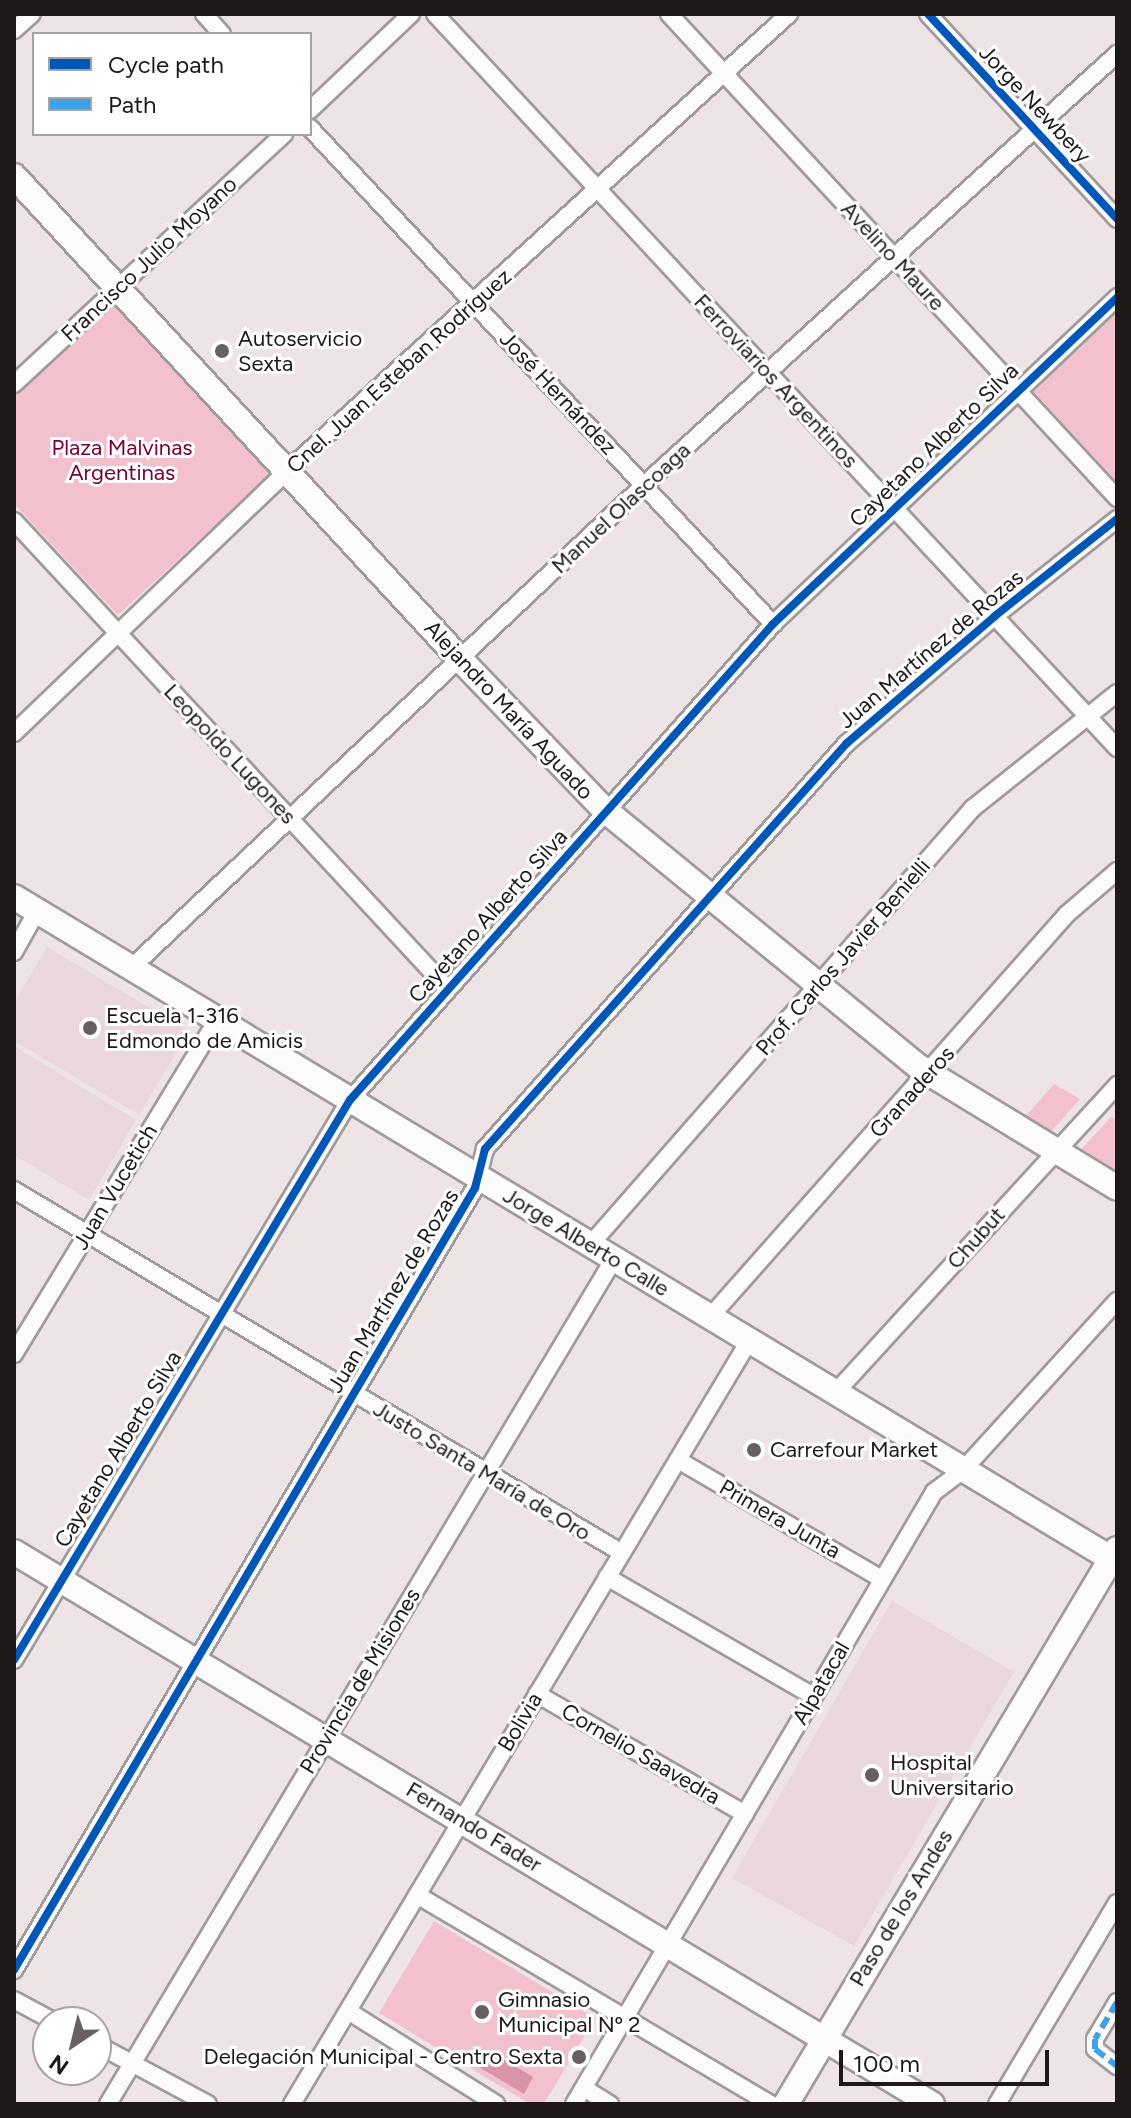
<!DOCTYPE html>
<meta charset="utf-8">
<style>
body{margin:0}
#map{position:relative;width:1131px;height:2118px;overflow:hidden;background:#eee4e6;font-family:Figtree,sans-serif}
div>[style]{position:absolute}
.built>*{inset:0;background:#ead7db}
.green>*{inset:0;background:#f3c1ce}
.water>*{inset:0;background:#d895a8}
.roads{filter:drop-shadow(2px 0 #a19a9b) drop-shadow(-2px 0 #a19a9b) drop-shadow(0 2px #a19a9b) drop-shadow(0 -2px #a19a9b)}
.street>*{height:16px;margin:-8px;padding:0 8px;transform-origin:8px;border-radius:8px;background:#fcfbfb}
.secondary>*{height:24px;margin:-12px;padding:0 12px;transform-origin:12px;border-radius:12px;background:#fcfbfb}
.quiet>*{height:6px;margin-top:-3px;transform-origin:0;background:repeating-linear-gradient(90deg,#3da2ea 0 12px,transparent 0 18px)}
.cycleway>*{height:8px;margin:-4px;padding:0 4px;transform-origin:4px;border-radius:4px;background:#0057b8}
.dots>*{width:22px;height:22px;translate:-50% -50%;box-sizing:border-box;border:4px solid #fff;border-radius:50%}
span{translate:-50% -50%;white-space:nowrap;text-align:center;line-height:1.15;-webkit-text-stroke:6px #fff;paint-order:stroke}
.street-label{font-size:22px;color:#1e1819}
.poi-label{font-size:22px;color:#1e1819}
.left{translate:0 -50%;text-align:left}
.right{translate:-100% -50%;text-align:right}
.park-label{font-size:22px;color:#740036}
.frame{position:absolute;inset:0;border:16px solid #1e1819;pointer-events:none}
.legend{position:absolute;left:32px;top:32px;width:280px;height:104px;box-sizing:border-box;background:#fff;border:2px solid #a5a3a3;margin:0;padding:10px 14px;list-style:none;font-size:24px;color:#1e1819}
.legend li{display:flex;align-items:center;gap:16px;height:40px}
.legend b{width:40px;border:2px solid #a5a3a3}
.north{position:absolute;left:32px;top:2006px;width:80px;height:80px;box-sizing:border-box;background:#fff;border:2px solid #a5a3a3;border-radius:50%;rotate:215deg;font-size:22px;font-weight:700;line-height:32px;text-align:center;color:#1e1819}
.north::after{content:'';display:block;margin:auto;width:28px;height:36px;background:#675f61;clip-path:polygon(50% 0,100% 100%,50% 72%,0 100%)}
.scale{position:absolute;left:839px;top:2050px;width:210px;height:36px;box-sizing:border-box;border:4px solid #1e1819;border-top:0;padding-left:10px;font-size:24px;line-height:28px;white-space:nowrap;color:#1e1819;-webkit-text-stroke:6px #fff;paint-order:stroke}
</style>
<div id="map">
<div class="built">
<i style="clip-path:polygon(47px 947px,189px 1031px,139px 1115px,14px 1041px,14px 1003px)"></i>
<i style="clip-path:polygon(14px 1046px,136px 1120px,89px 1200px,14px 1155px)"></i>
<i style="clip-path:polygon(892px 1601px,1014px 1672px,854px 1946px,732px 1878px)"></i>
</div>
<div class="green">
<i style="clip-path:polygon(119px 297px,277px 468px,118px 615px,14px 504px,14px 394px)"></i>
<i style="clip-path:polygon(1117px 308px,1117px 482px,1034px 392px)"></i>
<i style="clip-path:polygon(1054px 1084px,1080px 1099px,1049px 1134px,1024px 1118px)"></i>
<i style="clip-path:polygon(1111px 1117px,1117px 1120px,1117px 1175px,1079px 1152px)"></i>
<i style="clip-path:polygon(434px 1921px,595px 2018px,544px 2104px,530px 2104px,379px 2013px)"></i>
</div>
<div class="water">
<i style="clip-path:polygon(489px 2050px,533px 2077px,524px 2094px,479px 2067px)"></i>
</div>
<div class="roads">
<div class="street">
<i style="left:204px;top:14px;width:27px;rotate:48deg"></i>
<i style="left:435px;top:14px;width:1002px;rotate:47.1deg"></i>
<i style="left:669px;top:14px;width:660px;rotate:47.21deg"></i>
<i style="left:928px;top:14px;width:279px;rotate:47.3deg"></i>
<i style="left:14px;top:30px;width:24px;rotate:-42deg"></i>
<i style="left:310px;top:110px;width:139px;rotate:-43.5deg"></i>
<i style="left:310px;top:128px;width:679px;rotate:46.97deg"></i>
<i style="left:14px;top:384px;width:368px;rotate:-42.8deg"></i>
<i style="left:14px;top:521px;width:637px;rotate:47.16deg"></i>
<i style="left:14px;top:733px;width:378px;rotate:-43.8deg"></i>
<i style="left:287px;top:471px;width:679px;rotate:-42.31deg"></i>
<i style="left:14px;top:952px;width:47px;rotate:-60.7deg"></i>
<i style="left:131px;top:968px;width:705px;rotate:-43.27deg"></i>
<i style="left:644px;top:485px;width:640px;rotate:-42.34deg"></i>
<i style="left:14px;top:1190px;width:708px;rotate:30.84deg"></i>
<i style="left:590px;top:1245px;width:581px;rotate:-48.77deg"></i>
<i style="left:973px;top:808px;width:184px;rotate:-38.6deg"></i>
<i style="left:710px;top:1317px;width:538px;rotate:-48.46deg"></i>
<i style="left:1067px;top:914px;width:66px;rotate:-40.7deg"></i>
<i style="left:14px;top:1354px;width:391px;rotate:-58.7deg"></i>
<i style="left:835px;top:1393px;width:418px;rotate:-47.5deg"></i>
<i style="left:678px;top:1460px;width:236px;rotate:30.3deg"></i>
<i style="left:607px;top:1577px;width:238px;rotate:30deg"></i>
<i style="left:14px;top:1660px;width:653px;rotate:-59.04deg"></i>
<i style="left:350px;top:1100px;width:637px;rotate:-48.37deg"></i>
<i style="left:773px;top:624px;width:475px;rotate:-43.5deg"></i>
<i style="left:537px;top:1694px;width:240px;rotate:30deg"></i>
<i style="left:417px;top:1895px;width:411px;rotate:30.6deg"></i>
<i style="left:14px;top:1970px;width:908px;rotate:-59.48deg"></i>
<i style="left:475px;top:1188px;width:40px;rotate:-75.6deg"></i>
<i style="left:485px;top:1149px;width:544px;rotate:-48.28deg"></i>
<i style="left:847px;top:743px;width:195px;rotate:-40.6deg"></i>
<i style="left:995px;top:616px;width:156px;rotate:-38.5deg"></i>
<i style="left:14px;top:2000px;width:47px;rotate:28.2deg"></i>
<i style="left:1117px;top:2002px;width:43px;rotate:120.7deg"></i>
<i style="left:1095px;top:2039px;width:10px;rotate:90deg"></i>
<i style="left:1095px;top:2049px;width:28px;rotate:38deg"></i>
<i style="left:348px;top:2011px;width:175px;rotate:32.1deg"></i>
<i style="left:96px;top:2044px;width:127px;rotate:28.2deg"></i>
<i style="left:584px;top:2088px;width:31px;rotate:32deg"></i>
<i style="left:108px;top:2104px;width:985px;rotate:-59.09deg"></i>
<i style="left:292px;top:2104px;width:889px;rotate:-59.08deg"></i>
<i style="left:574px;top:2104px;width:710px;rotate:-59.53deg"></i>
<i style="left:934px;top:1492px;width:36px;rotate:-37deg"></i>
<i style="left:963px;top:1470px;width:229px;rotate:-47.7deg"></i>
<i style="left:997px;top:2104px;width:234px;rotate:-59.2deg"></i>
</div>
<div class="secondary">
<i style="left:14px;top:176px;width:657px;rotate:47.28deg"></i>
<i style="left:460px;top:659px;width:211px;rotate:46.2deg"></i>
<i style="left:606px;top:811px;width:404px;rotate:39.3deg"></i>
<i style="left:919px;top:1067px;width:232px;rotate:31.4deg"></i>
<i style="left:14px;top:897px;width:1288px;rotate:31.09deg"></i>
<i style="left:14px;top:1552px;width:1071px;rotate:31.02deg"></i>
<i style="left:786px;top:2104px;width:646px;rotate:-59.19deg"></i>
</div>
</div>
<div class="quiet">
<i style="left:1117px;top:2002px;width:43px;rotate:120.7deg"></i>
<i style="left:1095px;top:2039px;width:10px;rotate:90deg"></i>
<i style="left:1095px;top:2049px;width:28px;rotate:38deg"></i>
</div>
<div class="cycleway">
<i style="left:928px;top:14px;width:279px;rotate:47.3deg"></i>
<i style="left:14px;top:1660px;width:653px;rotate:-59.04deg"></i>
<i style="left:350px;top:1100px;width:637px;rotate:-48.37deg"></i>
<i style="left:773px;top:624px;width:475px;rotate:-43.5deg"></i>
<i style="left:14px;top:1970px;width:908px;rotate:-59.48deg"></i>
<i style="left:475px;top:1188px;width:40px;rotate:-75.6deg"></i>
<i style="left:485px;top:1149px;width:544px;rotate:-48.28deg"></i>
<i style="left:847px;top:743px;width:195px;rotate:-40.6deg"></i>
<i style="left:995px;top:616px;width:156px;rotate:-38.5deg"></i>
</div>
<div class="dots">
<i style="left:222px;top:351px;background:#675f61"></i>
<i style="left:90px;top:1028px;background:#675f61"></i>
<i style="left:754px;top:1450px;background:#675f61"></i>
<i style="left:872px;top:1775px;background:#675f61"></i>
<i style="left:482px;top:2012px;background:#675f61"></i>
<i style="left:579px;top:2057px;background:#675f61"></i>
</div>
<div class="street-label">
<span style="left:1035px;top:104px;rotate:47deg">Jorge Newbery</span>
<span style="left:893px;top:256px;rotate:47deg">Avelino Maure</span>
<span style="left:149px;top:259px;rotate:-43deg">Francisco Julio Moyano</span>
<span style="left:399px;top:371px;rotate:-42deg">Cnel. Juan Esteban Rodríguez</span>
<span style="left:776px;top:381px;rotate:47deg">Ferroviarios Argentinos</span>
<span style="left:558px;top:393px;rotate:47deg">José Hernández</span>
<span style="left:934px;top:445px;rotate:-44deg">Cayetano Alberto Silva</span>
<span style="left:621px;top:508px;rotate:-43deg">Manuel Olascoaga</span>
<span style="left:931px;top:649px;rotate:-40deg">Juan Martínez de Rozas</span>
<span style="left:509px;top:710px;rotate:47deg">Alejandro María Aguado</span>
<span style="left:230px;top:754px;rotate:47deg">Leopoldo Lugones</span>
<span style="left:488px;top:916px;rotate:-48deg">Cayetano Alberto Silva</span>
<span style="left:843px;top:957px;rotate:-49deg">Prof. Carlos Javier Benielli</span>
<span style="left:912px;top:1092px;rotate:-48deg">Granaderos</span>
<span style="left:115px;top:1187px;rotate:-59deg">Juan Vucetich</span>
<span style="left:976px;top:1238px;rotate:-48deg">Chubut</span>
<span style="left:586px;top:1242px;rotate:31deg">Jorge Alberto Calle</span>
<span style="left:393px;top:1291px;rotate:-59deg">Juan Martínez de Rozas</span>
<span style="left:118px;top:1449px;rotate:-59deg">Cayetano Alberto Silva</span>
<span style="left:482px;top:1471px;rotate:31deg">Justo Santa María de Oro</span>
<span style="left:780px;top:1519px;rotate:30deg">Primera Junta</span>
<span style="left:360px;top:1681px;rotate:-59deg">Provincia de Misiones</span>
<span style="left:821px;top:1683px;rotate:-60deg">Alpatacal</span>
<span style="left:520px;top:1722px;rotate:-59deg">Bolivia</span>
<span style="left:641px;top:1754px;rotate:30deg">Cornelio Saavedra</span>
<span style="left:474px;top:1827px;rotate:31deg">Fernando Fader</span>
<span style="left:901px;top:1908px;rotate:-59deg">Paso de los Andes</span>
</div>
<div class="poi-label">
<span class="left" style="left:238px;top:351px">Autoservicio<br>Sexta</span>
<span class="left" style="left:106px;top:1028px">Escuela 1-316<br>Edmondo de Amicis</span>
<span class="left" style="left:770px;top:1450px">Carrefour Market</span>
<span class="left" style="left:890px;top:1775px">Hospital<br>Universitario</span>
<span class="left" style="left:498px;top:2012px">Gimnasio<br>Municipal Nº 2</span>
<span class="right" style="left:563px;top:2057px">Delegación Municipal - Centro Sexta</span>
</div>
<div class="park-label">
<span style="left:122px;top:460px">Plaza Malvinas<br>Argentinas</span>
</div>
<div class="frame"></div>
<ul class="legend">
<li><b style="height:10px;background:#0057b8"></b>Cycle path</li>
<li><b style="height:10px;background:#3da2ea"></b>Path</li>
</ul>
<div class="north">N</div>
<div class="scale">100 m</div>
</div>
